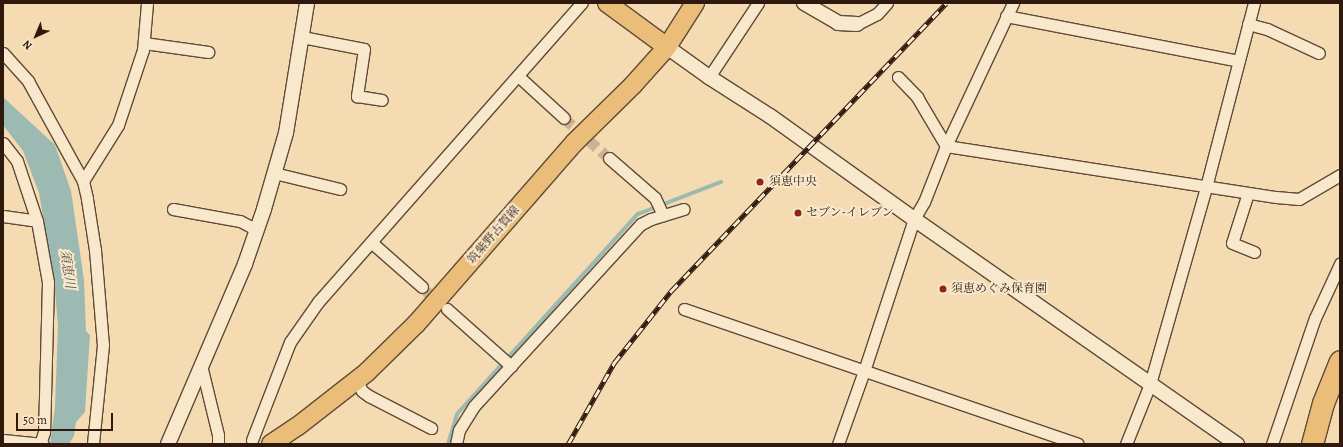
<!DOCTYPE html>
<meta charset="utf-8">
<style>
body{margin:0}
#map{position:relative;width:1343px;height:447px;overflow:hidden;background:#f4dbb1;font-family:Alegreya,"Noto Serif JP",serif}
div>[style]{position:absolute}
.water>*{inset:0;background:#9cbab1}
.stream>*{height:4px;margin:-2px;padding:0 2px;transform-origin:2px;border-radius:2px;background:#9cbab1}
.minor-tunnel>*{height:11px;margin-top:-5.5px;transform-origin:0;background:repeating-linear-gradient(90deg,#cdb491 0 11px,transparent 0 16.5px)}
.roads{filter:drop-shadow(1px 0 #604a38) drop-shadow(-1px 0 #604a38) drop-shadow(0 1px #604a38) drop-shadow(0 -1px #604a38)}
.minor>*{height:11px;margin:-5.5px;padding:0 5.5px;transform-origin:5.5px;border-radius:5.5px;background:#f8e8cc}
.tertiary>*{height:14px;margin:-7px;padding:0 7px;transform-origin:7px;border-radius:7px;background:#f8e8cc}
.primary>*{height:18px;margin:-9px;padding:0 9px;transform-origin:9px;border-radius:9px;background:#eabe78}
.motorway>*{height:21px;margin:-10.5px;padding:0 10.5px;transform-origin:10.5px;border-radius:10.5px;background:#eabe78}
.rail>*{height:4.5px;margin-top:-2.25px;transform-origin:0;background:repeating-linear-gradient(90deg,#f8e8cc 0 9px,#2f190f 0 18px);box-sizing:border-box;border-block:1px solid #2f190f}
.dots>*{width:11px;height:11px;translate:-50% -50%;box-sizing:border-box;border:2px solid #f8e8cc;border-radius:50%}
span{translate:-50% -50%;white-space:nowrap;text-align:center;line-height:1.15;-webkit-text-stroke:4px #f8e8cc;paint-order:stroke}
.poi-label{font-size:12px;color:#2f190f}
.left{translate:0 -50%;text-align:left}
.street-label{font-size:12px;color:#2f190f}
.water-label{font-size:13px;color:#555148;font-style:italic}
.frame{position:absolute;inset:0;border:4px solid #2f190f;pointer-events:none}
.north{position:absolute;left:16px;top:16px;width:40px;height:40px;-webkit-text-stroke:3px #f8e8cc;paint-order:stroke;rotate:224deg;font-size:11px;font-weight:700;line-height:16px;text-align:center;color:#2f190f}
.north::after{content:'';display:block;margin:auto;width:14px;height:18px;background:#2f190f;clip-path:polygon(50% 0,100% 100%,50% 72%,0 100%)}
.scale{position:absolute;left:16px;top:413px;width:97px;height:18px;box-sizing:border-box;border:2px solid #2f190f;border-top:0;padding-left:5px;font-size:12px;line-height:14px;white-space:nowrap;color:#2f190f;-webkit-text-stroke:3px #f8e8cc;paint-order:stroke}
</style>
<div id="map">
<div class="water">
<i style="clip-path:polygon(3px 97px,55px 145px,71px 191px,84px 280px,86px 331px,90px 335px,85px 412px,76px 422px,74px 436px,69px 444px,50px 444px,55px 407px,58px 325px,54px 280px,39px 193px,23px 151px,3px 125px)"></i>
</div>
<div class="stream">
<i style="left:448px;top:444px;width:31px;rotate:-73deg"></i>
<i style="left:457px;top:414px;width:270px;rotate:-47.9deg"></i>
<i style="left:638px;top:214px;width:89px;rotate:-21.1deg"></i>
</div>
<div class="minor-tunnel">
<i style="left:564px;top:118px;width:60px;rotate:41.6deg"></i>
<i style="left:422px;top:287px;width:25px;rotate:42deg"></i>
</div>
<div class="roads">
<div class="minor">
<i style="left:1006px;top:16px;width:237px;rotate:10.9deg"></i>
<i style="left:857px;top:24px;width:22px;rotate:-27deg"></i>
<i style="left:877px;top:14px;width:15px;rotate:-48deg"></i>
<i style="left:1248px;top:24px;width:20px;rotate:15deg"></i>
<i style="left:1267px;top:29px;width:57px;rotate:24.8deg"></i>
<i style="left:302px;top:37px;width:63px;rotate:11deg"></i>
<i style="left:364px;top:49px;width:48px;rotate:98.5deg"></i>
<i style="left:357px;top:96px;width:25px;rotate:9deg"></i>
<i style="left:144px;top:43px;width:65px;rotate:8deg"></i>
<i style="left:3px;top:53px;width:38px;rotate:48deg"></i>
<i style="left:28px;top:81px;width:114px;rotate:61.2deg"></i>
<i style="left:83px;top:181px;width:18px;rotate:77deg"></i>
<i style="left:87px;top:199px;width:52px;rotate:81.1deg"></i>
<i style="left:95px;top:250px;width:95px;rotate:85.2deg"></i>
<i style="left:103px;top:345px;width:100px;rotate:95.8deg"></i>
<i style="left:518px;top:76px;width:62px;rotate:42.4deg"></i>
<i style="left:709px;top:77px;width:89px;rotate:-56.5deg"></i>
<i style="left:898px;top:77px;width:28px;rotate:46deg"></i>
<i style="left:917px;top:97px;width:57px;rotate:59.4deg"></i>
<i style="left:946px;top:146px;width:334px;rotate:8.8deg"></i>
<i style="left:1276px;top:197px;width:23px;rotate:5deg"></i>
<i style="left:1299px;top:199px;width:48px;rotate:-30.3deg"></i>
<i style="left:3px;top:143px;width:23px;rotate:52deg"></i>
<i style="left:17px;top:161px;width:63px;rotate:71.6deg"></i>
<i style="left:37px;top:221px;width:62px;rotate:79.8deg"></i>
<i style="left:48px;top:282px;width:150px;rotate:91.5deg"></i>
<i style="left:44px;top:432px;width:13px;rotate:108deg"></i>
<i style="left:609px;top:158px;width:61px;rotate:41deg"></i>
<i style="left:655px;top:198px;width:19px;rotate:65deg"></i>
<i style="left:274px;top:173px;width:68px;rotate:13.6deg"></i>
<i style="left:83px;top:181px;width:66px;rotate:-58deg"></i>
<i style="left:118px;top:125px;width:79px;rotate:-71.6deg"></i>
<i style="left:143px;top:50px;width:47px;rotate:-85.1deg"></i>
<i style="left:1248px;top:193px;width:52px;rotate:107.7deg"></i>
<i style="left:1232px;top:243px;width:24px;rotate:22deg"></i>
<i style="left:173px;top:209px;width:68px;rotate:10.2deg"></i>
<i style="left:240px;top:221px;width:19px;rotate:28deg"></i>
<i style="left:3px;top:216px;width:34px;rotate:8deg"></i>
<i style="left:371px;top:242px;width:68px;rotate:41.4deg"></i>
<i style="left:447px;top:309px;width:86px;rotate:41.7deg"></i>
<i style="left:684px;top:309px;width:416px;rotate:18.9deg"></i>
<i style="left:201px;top:365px;width:72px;rotate:76.3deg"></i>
<i style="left:218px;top:435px;width:9px;rotate:90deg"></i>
<i style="left:357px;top:381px;width:11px;rotate:63deg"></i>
<i style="left:362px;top:391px;width:9px;rotate:36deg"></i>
<i style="left:369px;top:396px;width:70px;rotate:27.3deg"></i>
<i style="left:3px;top:440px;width:40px;rotate:5.7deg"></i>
<i style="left:252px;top:440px;width:105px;rotate:-68.8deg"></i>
<i style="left:290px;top:342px;width:49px;rotate:-55deg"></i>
<i style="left:318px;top:302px;width:399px;rotate:-48.6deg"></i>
<i style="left:456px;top:444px;width:14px;rotate:-78deg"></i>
<i style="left:459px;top:430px;width:28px;rotate:-58deg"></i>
<i style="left:474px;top:406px;width:247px;rotate:-47.5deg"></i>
<i style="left:641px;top:224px;width:11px;rotate:-27deg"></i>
<i style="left:651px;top:219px;width:34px;rotate:-17deg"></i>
<i style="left:838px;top:444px;width:77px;rotate:-70.4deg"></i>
<i style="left:864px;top:371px;width:160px;rotate:-71.8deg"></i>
<i style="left:914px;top:219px;width:20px;rotate:-60deg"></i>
<i style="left:924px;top:202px;width:60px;rotate:-68.6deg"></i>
<i style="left:946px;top:146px;width:158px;rotate:-64.9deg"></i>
<i style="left:1126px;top:444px;width:65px;rotate:-68.2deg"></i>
<i style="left:1150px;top:384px;width:205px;rotate:-74.1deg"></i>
<i style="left:1206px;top:187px;width:190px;rotate:-75.4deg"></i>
<i style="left:1272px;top:444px;width:133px;rotate:-71.2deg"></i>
<i style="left:1315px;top:318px;width:60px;rotate:-65.2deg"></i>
</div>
<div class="tertiary">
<i style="left:804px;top:3px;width:39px;rotate:30deg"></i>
<i style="left:838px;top:23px;width:19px;rotate:3deg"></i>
<i style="left:667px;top:47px;width:52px;rotate:35.5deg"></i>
<i style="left:709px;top:77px;width:72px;rotate:32.6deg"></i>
<i style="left:770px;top:116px;width:177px;rotate:35.6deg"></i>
<i style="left:914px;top:219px;width:394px;rotate:34.9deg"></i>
<i style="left:168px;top:444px;width:196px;rotate:-66.8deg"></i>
<i style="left:245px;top:264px;width:58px;rotate:-70.9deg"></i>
<i style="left:264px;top:209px;width:79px;rotate:-73.9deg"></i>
<i style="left:286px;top:133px;width:132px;rotate:-80.8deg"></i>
</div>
<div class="primary">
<i style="left:607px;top:3px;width:74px;rotate:36.3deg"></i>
<i style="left:271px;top:444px;width:32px;rotate:-34deg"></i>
<i style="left:298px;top:426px;width:88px;rotate:-38deg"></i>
<i style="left:367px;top:372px;width:70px;rotate:-44.4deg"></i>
<i style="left:417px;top:323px;width:239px;rotate:-48.9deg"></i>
<i style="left:574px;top:143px;width:83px;rotate:-44.5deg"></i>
<i style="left:633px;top:85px;width:51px;rotate:-48.2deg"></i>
<i style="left:667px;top:47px;width:52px;rotate:-57.5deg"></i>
</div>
<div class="motorway">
<i style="left:1312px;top:444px;width:42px;rotate:-75deg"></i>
<i style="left:1323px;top:403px;width:45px;rotate:-68deg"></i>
</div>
</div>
<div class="rail">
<i style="left:568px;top:444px;width:93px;rotate:-60.4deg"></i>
<i style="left:614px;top:363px;width:92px;rotate:-51.6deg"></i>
<i style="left:671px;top:291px;width:398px;rotate:-46.3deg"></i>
</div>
<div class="dots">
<i style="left:760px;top:182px;background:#8f2418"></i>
<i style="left:798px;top:213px;background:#8f2418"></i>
<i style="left:943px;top:289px;background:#8f2418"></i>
</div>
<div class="poi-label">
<span class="left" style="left:769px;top:182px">須恵中央</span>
<span class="left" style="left:806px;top:213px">セブン-イレブン</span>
<span class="left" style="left:951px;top:289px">須恵めぐみ保育園</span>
</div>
<div class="street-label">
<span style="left:494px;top:235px;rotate:-49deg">筑紫野古賀線</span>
</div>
<div class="water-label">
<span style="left:67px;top:269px;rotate:82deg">須恵川</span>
</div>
<div class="frame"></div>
<div class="north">N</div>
<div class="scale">50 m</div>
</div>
